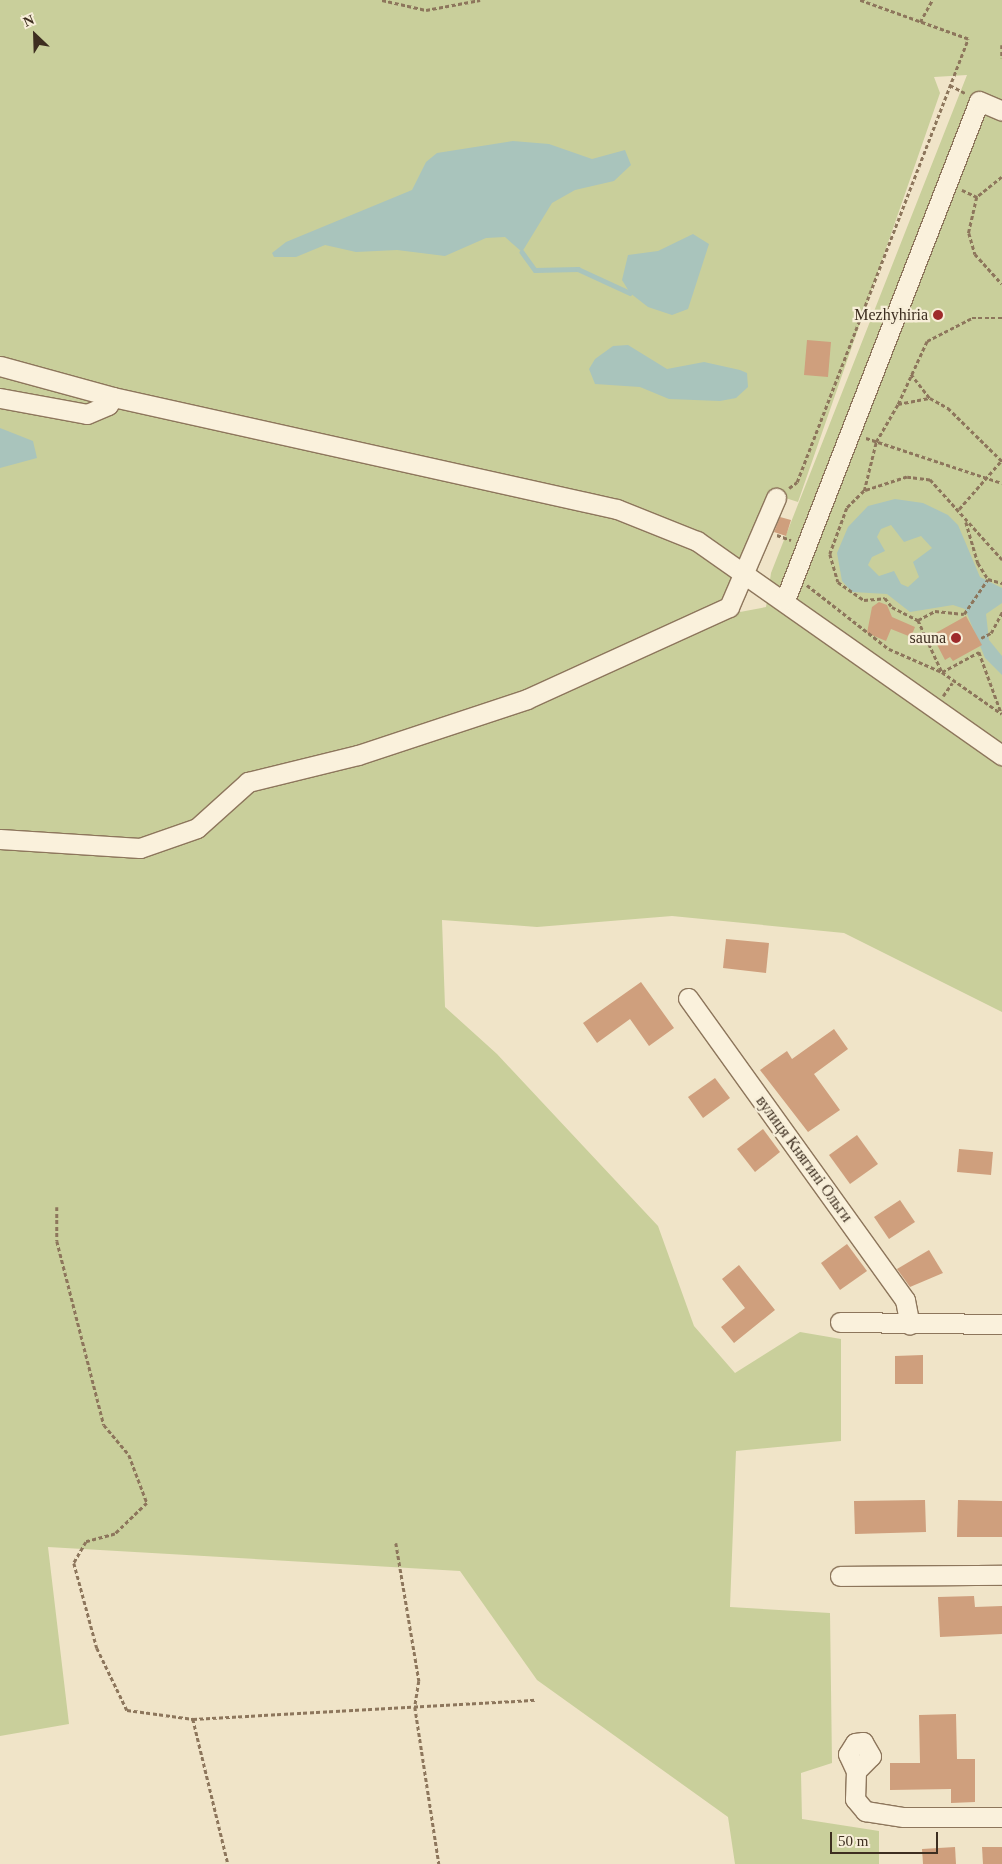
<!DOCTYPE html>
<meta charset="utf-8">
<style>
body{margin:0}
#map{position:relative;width:1002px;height:1864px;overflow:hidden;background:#f0e4c8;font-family:Georgia,serif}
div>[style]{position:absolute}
.green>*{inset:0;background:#c9cf9b}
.water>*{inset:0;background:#a9c4bc}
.stream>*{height:4.5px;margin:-2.25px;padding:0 2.25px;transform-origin:2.25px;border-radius:2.25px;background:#a9c4bc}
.building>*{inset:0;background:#cf9f7d}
.path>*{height:2.5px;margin-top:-1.25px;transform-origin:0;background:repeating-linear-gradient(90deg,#8d765c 0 4px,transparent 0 6.5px)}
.roads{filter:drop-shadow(1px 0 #8d765c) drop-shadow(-1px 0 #8d765c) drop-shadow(0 1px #8d765c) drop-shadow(0 -1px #8d765c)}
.minor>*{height:19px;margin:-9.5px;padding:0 9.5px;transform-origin:9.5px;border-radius:9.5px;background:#faf1dc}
.dots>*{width:14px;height:14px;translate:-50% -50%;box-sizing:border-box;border:2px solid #f7eed8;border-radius:50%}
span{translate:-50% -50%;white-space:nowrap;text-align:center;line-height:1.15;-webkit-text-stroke:4.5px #f7eed8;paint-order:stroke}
.poi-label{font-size:16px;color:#3d2e20}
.right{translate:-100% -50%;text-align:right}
.street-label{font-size:16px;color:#3d2e20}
.north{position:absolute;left:10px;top:10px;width:50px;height:50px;-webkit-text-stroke:4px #f7eed8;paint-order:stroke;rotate:336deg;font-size:14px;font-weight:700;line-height:20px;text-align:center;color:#3d2e20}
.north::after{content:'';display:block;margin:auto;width:18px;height:22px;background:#3d2e20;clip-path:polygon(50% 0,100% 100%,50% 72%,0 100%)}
.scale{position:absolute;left:830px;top:1832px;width:108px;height:22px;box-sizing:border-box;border:2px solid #3d2e20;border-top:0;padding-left:6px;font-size:15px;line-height:18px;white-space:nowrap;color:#3d2e20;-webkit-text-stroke:4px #f7eed8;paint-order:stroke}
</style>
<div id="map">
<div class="green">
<i style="clip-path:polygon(evenodd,0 0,1002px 0,1002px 1012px,844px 933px,672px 916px,537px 927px,442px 920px,445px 1007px,497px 1054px,658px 1226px,694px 1326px,735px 1373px,800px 1332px,841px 1339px,841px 1441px,736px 1451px,730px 1607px,830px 1613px,832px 1763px,801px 1773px,802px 1819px,879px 1831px,879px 1864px,735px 1864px,728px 1817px,537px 1680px,460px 1571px,48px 1547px,69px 1724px,0 1736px,0 0,967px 75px,771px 573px,766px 607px,724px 615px,773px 494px,798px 502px,940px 93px,934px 77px,967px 75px)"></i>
</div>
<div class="water">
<i style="clip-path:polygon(513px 141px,549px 144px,592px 159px,625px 150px,631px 165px,614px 181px,575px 190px,552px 203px,522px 252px,505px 237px,486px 238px,445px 256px,397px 250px,356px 252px,325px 245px,296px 257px,274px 257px,272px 253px,286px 242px,412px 190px,426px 162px,437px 153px)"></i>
<i style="clip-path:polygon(693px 234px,709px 244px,688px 309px,672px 315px,648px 307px,630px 293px,622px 280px,628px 255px,658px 251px)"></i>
<i style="clip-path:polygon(628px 345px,667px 369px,704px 362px,740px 370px,747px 373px,748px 387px,736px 398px,720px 401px,669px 399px,640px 387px,595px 384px,589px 369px,595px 359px,613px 346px)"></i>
<i style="clip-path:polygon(0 428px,33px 441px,37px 458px,0 468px)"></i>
<i style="clip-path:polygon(evenodd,895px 499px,923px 503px,948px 515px,958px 525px,980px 577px,1002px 588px,1002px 603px,986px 614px,989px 640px,1002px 656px,1002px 675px,985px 658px,965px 609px,953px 605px,910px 612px,887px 594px,852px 592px,842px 581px,837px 553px,848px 527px,868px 506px,895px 499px,891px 525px,904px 542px,921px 536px,932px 548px,913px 562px,919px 577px,908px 587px,901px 584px,894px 571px,879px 576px,868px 565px,872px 557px,885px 551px,877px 537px,881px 529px,891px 525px)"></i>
</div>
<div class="stream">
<i style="left:522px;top:252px;width:22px;rotate:54deg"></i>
<i style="left:535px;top:270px;width:43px;rotate:-1.3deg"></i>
<i style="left:578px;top:269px;width:57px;rotate:24.8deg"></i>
</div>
<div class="building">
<i style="clip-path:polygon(807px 340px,831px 342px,828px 377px,804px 375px)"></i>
<i style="clip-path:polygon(780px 517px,791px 520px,786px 536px,774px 532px)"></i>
<i style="clip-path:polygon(879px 602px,887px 605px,892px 617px,915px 627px,911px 637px,891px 629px,886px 641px,867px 633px,872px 607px)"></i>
<i style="clip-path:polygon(966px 616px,982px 645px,953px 661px,950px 657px,945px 660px,932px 635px)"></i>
<i style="clip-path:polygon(726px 939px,769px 943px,766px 973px,723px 968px)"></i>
<i style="clip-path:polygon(641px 982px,674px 1028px,649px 1046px,630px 1019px,597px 1043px,583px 1023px)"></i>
<i style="clip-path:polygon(834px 1029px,848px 1049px,814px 1074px,840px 1110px,808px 1132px,760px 1070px,787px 1051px,792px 1059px)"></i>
<i style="clip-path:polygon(715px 1078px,730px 1098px,703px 1118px,688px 1097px)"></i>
<i style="clip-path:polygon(763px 1129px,780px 1152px,755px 1172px,737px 1149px)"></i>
<i style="clip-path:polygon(857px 1135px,878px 1164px,850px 1184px,829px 1155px)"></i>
<i style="clip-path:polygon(959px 1149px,993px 1152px,991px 1175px,957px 1172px)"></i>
<i style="clip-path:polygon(900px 1200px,915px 1222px,889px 1239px,874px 1217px)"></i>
<i style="clip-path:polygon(847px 1244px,867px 1271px,840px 1290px,821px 1263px)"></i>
<i style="clip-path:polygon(929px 1250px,943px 1273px,910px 1287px,897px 1269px)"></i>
<i style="clip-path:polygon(739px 1265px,775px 1310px,734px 1343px,721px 1327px,745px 1308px,722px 1279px)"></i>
<i style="clip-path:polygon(923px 1355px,923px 1384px,895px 1384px,895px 1356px)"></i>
<i style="clip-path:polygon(925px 1500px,926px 1532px,855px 1534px,854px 1501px)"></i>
<i style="clip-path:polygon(958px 1500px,1002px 1501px,1002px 1537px,957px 1537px)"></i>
<i style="clip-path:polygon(974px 1596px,975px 1607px,1002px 1606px,1002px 1634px,940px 1637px,938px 1597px)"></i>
<i style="clip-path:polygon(956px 1714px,957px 1759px,975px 1759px,975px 1802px,951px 1803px,951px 1789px,890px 1790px,890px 1763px,920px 1763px,919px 1715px)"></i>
<i style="clip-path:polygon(955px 1847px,956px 1864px,923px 1864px,922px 1849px)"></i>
<i style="clip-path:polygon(982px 1847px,1002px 1847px,1002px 1864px,983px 1864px)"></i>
</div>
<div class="path">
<i style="left:382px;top:0;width:45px;rotate:12.8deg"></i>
<i style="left:426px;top:10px;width:55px;rotate:-10.5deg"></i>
<i style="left:920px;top:22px;width:25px;rotate:-61deg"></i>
<i style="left:1002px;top:45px;width:13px;rotate:90deg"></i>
<i style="left:950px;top:85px;width:17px;rotate:28deg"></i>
<i style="left:1002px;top:177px;width:32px;rotate:141deg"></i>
<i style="left:977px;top:197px;width:37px;rotate:103deg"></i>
<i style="left:969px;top:233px;width:22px;rotate:74deg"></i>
<i style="left:975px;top:254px;width:40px;rotate:48deg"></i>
<i style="left:962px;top:190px;width:17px;rotate:25deg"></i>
<i style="left:911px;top:374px;width:31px;rotate:52deg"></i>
<i style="left:898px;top:404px;width:69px;rotate:-65.3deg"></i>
<i style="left:927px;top:341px;width:51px;rotate:-27.1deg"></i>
<i style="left:972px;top:318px;width:30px"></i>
<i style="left:866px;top:438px;width:143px;rotate:18.3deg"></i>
<i style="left:789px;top:488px;width:10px;rotate:-37deg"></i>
<i style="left:797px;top:482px;width:475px;rotate:-68.9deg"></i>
<i style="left:968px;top:39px;width:116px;rotate:-160.3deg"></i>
<i style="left:864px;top:491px;width:50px;rotate:-76.2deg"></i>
<i style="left:876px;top:442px;width:44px;rotate:-59.9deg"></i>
<i style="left:898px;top:404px;width:33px;rotate:-11deg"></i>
<i style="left:930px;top:398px;width:21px;rotate:29deg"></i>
<i style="left:948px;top:408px;width:76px;rotate:44.5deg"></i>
<i style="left:959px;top:509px;width:64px;rotate:-48.8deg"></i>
<i style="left:966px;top:522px;width:43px;rotate:73.7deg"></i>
<i style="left:978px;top:563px;width:19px;rotate:58deg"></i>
<i style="left:988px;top:579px;width:15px;rotate:16deg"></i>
<i style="left:777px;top:535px;width:15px;rotate:20deg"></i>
<i style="left:1002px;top:560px;width:108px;rotate:-132deg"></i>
<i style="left:930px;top:480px;width:23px;rotate:-173deg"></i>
<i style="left:907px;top:477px;width:45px;rotate:162deg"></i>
<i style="left:864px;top:491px;width:24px;rotate:135deg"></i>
<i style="left:847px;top:508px;width:49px;rotate:110.3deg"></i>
<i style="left:830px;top:554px;width:29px;rotate:74deg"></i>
<i style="left:838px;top:582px;width:32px;rotate:35deg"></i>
<i style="left:864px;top:600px;width:21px;rotate:-5deg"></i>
<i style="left:885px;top:598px;width:11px;rotate:52deg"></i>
<i style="left:892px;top:607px;width:29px;rotate:27deg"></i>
<i style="left:918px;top:620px;width:57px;rotate:65.2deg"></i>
<i style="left:942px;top:672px;width:73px;rotate:35deg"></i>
<i style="left:807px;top:585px;width:104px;rotate:38deg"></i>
<i style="left:889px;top:649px;width:58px;rotate:23.5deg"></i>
<i style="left:942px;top:672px;width:42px;rotate:-28.4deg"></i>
<i style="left:979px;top:652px;width:64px;rotate:69.9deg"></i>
<i style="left:918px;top:620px;width:19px;rotate:-28deg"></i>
<i style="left:935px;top:611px;width:29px;rotate:6deg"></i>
<i style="left:964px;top:614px;width:42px;rotate:-55.6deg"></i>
<i style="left:981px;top:638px;width:11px;rotate:-27deg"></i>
<i style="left:991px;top:633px;width:24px;rotate:-62deg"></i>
<i style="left:943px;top:696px;width:16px;rotate:-55deg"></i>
<i style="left:57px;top:1207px;width:34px;rotate:90deg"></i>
<i style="left:57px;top:1241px;width:190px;rotate:75.7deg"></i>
<i style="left:104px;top:1425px;width:39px;rotate:50deg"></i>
<i style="left:129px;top:1455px;width:51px;rotate:69.4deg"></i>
<i style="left:147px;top:1503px;width:45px;rotate:135.9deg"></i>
<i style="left:115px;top:1534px;width:30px;rotate:165deg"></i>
<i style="left:86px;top:1542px;width:24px;rotate:120deg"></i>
<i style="left:74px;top:1563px;width:88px;rotate:74.9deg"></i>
<i style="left:97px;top:1648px;width:69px;rotate:64.2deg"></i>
<i style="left:127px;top:1710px;width:67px;rotate:7.8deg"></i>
<i style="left:193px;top:1719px;width:149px;rotate:76.4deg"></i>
<i style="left:396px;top:1543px;width:140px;rotate:80.5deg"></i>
<i style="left:419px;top:1681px;width:26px;rotate:99deg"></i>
<i style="left:415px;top:1707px;width:159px;rotate:81.3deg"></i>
<i style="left:193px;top:1719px;width:343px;rotate:-3.2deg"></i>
</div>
<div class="roads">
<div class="minor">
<i style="left:0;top:366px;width:117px;rotate:15.3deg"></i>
<i style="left:113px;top:397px;width:516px;rotate:12.53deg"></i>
<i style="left:617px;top:509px;width:86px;rotate:21.8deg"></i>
<i style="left:697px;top:541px;width:373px;rotate:35.1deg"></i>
<i style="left:0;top:398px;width:88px;rotate:10.4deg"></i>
<i style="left:87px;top:414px;width:23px;rotate:-23deg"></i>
<i style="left:108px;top:405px;width:9px;rotate:-58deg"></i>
<i style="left:785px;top:600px;width:535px;rotate:-68.76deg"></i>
<i style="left:979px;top:101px;width:25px;rotate:23deg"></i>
<i style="left:0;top:839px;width:140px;rotate:3.7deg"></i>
<i style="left:140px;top:848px;width:60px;rotate:-19.3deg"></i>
<i style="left:197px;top:828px;width:69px;rotate:-42deg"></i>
<i style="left:248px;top:782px;width:113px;rotate:-13.8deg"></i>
<i style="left:358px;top:755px;width:178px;rotate:-18.3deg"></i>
<i style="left:527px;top:699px;width:222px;rotate:-24.5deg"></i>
<i style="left:729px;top:607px;width:119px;rotate:-66.7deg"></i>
<i style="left:688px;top:998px;width:372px;rotate:54.3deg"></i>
<i style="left:905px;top:1300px;width:25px;rotate:79deg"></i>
<i style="left:840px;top:1322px;width:162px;rotate:0.7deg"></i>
<i style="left:840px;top:1576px;width:162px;rotate:-0.4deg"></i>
<i style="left:856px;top:1771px;width:21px;rotate:-45deg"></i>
<i style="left:871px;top:1756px;width:16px;rotate:-120deg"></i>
<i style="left:863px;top:1742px;width:8px;rotate:173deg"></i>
<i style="left:855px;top:1743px;width:13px;rotate:122deg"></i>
<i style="left:848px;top:1754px;width:19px;rotate:65deg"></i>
<i style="left:856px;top:1771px;width:28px;rotate:92deg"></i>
<i style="left:855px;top:1799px;width:16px;rotate:50deg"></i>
<i style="left:865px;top:1811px;width:39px;rotate:9deg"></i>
<i style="left:904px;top:1817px;width:98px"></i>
</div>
</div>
<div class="dots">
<i style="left:938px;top:315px;background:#9e2a2b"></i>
<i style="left:956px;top:638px;background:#9e2a2b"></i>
</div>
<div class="poi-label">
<span class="right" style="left:928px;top:315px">Mezhyhiria</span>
<span class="right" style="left:946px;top:638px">sauna</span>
</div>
<div class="street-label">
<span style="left:804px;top:1159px;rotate:54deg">вулиця Княгині Ольги</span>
</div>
<div class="north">N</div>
<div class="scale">50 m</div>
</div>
